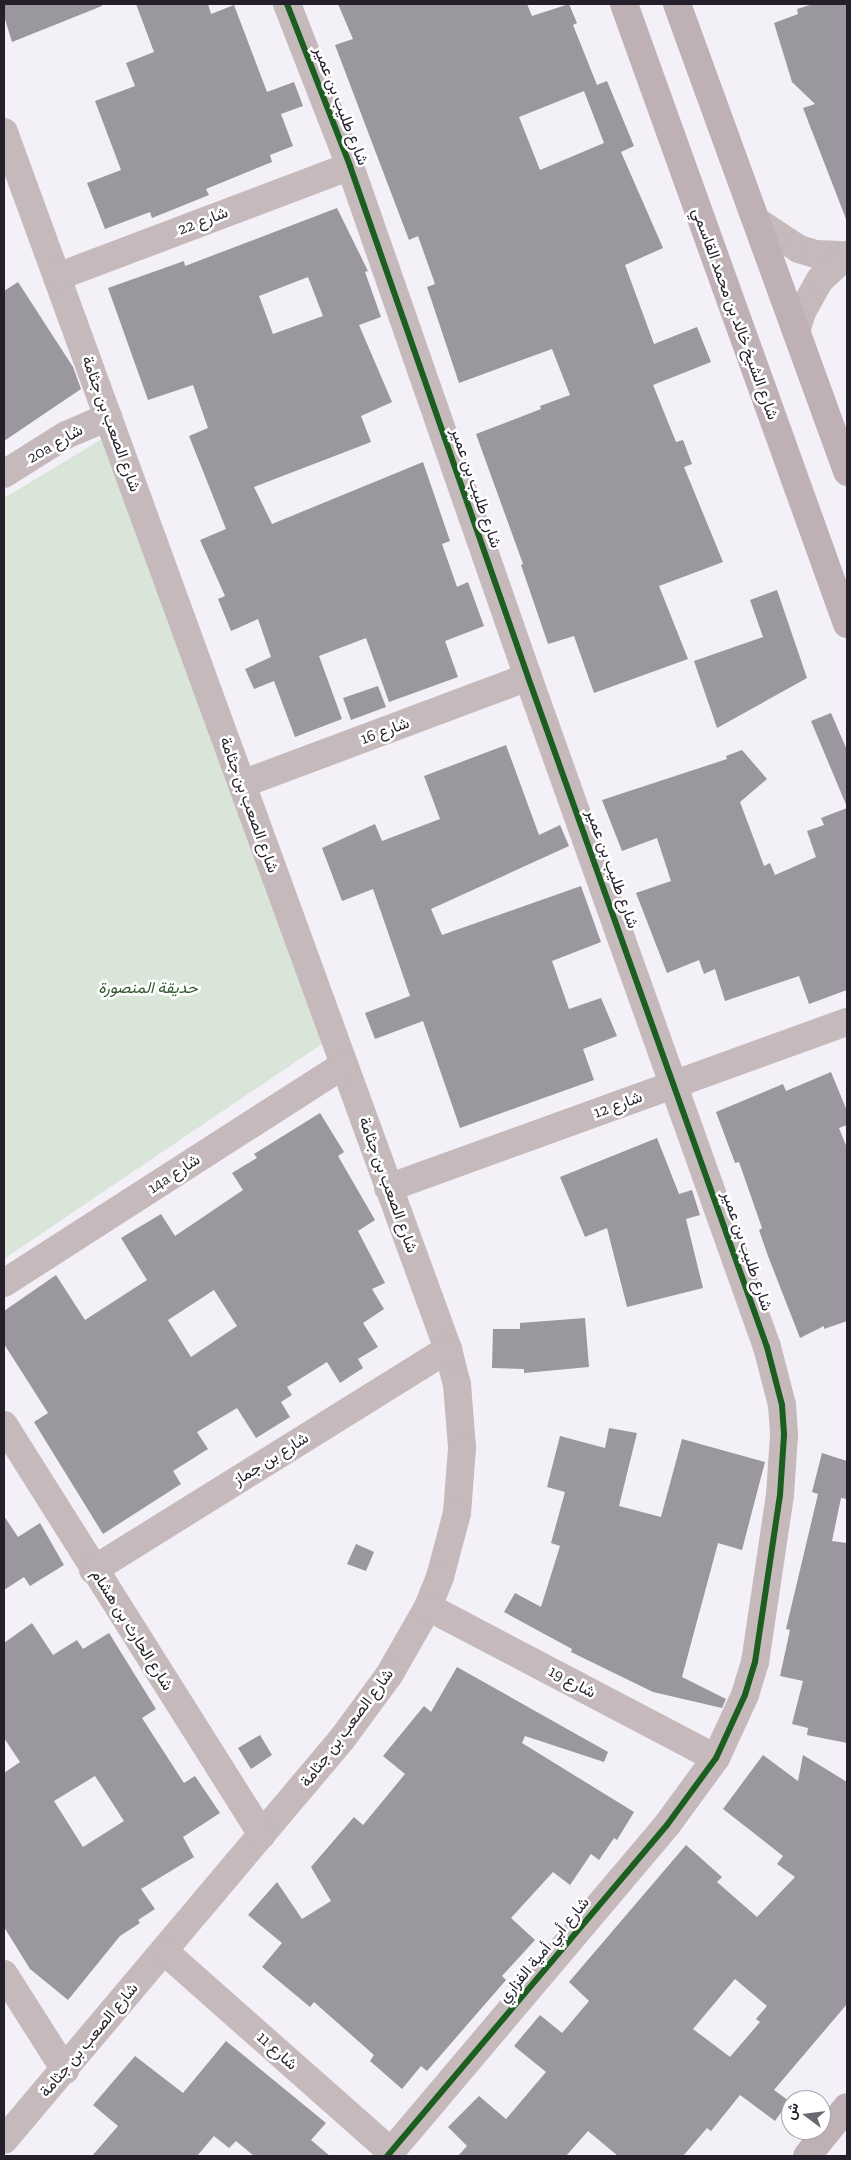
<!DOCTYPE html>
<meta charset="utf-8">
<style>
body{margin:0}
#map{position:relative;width:851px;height:2160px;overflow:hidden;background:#f3f0f7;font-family:"Zilla Slab",Vazirmatn,serif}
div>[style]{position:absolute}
.green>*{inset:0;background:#d9e5d8}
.building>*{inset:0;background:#9a979f}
.minor>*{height:28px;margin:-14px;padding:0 14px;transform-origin:14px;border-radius:14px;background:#c5b9bc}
.major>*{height:28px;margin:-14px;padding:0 14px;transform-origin:14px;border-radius:14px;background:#beb0b5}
.cycleway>*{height:6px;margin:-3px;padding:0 3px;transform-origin:3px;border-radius:3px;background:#1b5e20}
span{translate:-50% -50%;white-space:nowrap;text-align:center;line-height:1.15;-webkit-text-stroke:5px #fff;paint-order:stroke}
.street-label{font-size:16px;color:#241f2b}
.park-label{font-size:16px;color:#335a2f;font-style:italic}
.frame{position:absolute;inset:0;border:5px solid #241f2b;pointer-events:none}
.north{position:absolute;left:781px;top:2090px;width:50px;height:50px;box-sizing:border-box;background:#fff;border:1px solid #a7a5aa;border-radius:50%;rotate:285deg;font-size:14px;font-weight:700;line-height:20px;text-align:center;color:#241f2b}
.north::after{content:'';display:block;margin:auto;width:18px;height:22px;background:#6c6872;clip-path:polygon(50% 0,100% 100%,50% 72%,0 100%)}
</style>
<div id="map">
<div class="green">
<i style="clip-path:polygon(102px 439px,322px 1044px,4px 1259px,4px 498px)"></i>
</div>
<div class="building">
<i style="clip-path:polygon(4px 4px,102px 4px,102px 6px,12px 42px,4px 16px)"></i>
<i style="clip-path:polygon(136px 4px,208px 4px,211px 14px,234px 5px,267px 92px,294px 82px,303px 106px,281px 114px,293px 146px,270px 155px,272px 162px,206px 189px,209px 195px,152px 218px,150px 212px,105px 229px,87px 183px,121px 170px,95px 101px,135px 86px,126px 63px,154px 52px)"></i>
<i style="clip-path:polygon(evenodd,338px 4px,527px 4px,532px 16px,569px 4px,577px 23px,573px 25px,597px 85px,607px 81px,634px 146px,621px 152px,663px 248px,625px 265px,654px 344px,697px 327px,711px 362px,653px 385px,676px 442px,683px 440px,692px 464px,684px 467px,723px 562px,659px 586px,688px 659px,594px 693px,574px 636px,548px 644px,521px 565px,523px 564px,476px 434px,541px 409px,540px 406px,570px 395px,552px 349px,459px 383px,427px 287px,435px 284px,418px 236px,409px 240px,335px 45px,353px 39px,338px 4px,584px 91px,604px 143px,540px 170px,519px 117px,584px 91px)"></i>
<i style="clip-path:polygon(813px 4px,847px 4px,846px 219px,803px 108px,815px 104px,792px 82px,774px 23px,798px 14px,797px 9px)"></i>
<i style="clip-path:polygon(evenodd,337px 208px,368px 271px,365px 272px,381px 317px,359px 325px,392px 402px,361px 416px,371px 442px,254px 487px,272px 524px,423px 462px,450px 541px,442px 544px,457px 587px,468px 582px,484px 626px,445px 641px,458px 677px,389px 702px,366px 638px,319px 656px,342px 719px,295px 737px,274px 681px,254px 689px,245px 669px,271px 657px,258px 619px,231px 631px,218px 599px,225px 596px,200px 540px,226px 529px,189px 436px,208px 428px,193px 385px,148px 400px,108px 288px,184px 261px,185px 266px,337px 208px,308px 277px,323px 316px,273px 334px,259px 296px,308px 277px)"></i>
<i style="clip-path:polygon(18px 282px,73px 367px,81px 389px,4px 441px,4px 291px)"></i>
<i style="clip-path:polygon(777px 590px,807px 678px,717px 728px,694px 661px,763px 637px,750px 600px)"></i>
<i style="clip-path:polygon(378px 686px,386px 707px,351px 720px,343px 698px)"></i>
<i style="clip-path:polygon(831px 713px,847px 750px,847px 807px,811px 721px)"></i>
<i style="clip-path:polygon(506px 745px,539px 835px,560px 825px,569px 846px,431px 909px,442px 935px,581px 886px,601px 942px,552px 961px,569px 1009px,601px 998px,617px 1036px,583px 1049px,594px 1080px,460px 1128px,423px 1021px,375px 1039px,365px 1013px,410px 996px,373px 889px,342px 901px,322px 848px,375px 824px,382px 841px,440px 819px,424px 776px)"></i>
<i style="clip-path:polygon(742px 750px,767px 779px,740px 802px,764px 866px,770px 863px,775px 875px,816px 857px,807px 831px,824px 825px,821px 818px,847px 808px,847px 990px,809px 1004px,799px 976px,725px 1001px,715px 969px,704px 974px,699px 960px,667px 973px,636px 893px,671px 881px,657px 838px,622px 851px,602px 800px,727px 759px,726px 756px)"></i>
<i style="clip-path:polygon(831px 1072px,847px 1111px,847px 1125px,839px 1128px,847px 1148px,847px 1321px,824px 1329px,824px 1326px,800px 1338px,768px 1256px,759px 1230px,762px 1228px,739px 1162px,735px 1163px,716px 1112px,783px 1084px,786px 1091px)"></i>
<i style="clip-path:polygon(evenodd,320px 1113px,344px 1152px,338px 1156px,375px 1220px,358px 1231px,385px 1283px,372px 1289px,384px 1309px,363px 1323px,378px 1347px,358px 1359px,363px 1368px,340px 1383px,327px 1362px,287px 1387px,292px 1395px,281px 1402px,290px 1417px,256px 1438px,237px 1408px,197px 1432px,208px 1449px,173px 1471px,181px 1484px,103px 1534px,34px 1422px,48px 1413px,4px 1344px,4px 1311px,56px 1275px,85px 1320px,147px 1280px,121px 1238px,161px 1214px,175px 1236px,243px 1190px,232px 1173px,257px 1158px,254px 1154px,320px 1113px,214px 1290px,237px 1326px,191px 1357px,168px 1320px,214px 1290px)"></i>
<i style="clip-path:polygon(657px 1138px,679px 1194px,692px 1190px,700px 1215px,686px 1219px,703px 1288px,627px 1307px,607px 1228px,585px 1237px,560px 1177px)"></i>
<i style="clip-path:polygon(585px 1318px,589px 1367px,524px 1373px,524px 1369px,492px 1368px,493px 1329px,520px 1329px,520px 1323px)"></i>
<i style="clip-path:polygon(609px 1428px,637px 1433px,619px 1506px,661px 1517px,682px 1439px,765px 1462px,742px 1550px,718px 1543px,682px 1677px,726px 1699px,722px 1708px,653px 1692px,571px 1652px,572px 1649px,504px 1612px,515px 1593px,541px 1607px,560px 1546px,551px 1543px,565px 1492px,547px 1487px,560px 1436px,605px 1448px)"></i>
<i style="clip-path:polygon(822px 1453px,847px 1461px,847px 1499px,841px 1498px,832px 1541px,847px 1543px,847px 1743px,807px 1735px,808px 1728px,792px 1724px,803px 1681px,780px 1676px,790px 1630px,786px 1629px,818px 1494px,812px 1492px)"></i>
<i style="clip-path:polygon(4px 1516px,18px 1537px,40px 1523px,64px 1565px,30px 1586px,24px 1577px,4px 1590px)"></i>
<i style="clip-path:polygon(356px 1544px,374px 1552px,366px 1571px,347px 1564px)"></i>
<i style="clip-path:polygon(evenodd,32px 1623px,53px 1655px,77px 1640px,83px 1649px,109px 1633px,156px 1709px,142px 1718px,184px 1783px,195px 1776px,220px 1813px,183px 1837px,194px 1857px,141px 1889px,155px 1909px,138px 1920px,140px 1923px,120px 1936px,68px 2000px,30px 1969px,4px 1927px,4px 1773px,20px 1762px,4px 1738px,4px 1643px,32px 1623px,95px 1776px,124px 1821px,83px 1847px,54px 1801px,95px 1776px)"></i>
<i style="clip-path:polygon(457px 1667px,608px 1752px,604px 1762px,525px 1736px,522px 1743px,634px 1812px,617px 1840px,614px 1838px,599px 1860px,591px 1854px,570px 1885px,553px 1872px,511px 1918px,535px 1940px,502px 1976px,506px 1980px,427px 2071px,421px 2066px,402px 2089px,370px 2061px,374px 2055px,314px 2002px,310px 2007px,262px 1967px,282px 1943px,248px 1915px,277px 1882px,302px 1919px,331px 1901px,311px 1867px,354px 1817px,363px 1825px,405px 1774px,383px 1756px,424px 1706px,431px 1712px)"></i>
<i style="clip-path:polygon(260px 1735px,272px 1755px,251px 1769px,238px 1748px)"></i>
<i style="clip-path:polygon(evenodd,763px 1755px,798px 1781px,803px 1755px,847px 1782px,847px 2004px,774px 2090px,789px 2101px,775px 2121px,740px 2095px,711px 2131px,707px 2128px,683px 2156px,618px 2156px,588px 2131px,566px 2156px,458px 2156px,467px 2146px,448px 2127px,479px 2096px,506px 2119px,546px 2072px,514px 2046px,540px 2015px,562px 2033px,589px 2001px,569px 1982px,686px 1845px,722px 1877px,717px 1882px,757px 1917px,795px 1877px,777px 1864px,783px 1856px,723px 1809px,763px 1755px,735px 1979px,767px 2006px,756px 2019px,760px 2022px,730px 2057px,693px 2029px,735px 1979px)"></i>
<i style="clip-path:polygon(226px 2041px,326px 2123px,311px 2140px,330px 2156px,254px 2156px,236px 2141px,229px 2148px,214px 2136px,197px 2156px,92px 2156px,118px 2126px,93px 2105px,135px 2056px,183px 2093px)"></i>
</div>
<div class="minor">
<i style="left:287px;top:4px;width:174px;rotate:68.7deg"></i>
<i style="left:350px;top:166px;width:541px;rotate:70.79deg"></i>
<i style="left:528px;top:677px;width:711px;rotate:70.37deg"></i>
<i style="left:767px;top:1347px;width:60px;rotate:75.5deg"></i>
<i style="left:782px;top:1405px;width:30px;rotate:86deg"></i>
<i style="left:784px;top:1435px;width:60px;rotate:93.8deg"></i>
<i style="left:780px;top:1495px;width:169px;rotate:98.5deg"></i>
<i style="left:755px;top:1662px;width:34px;rotate:107deg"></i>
<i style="left:745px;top:1695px;width:69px;rotate:114.7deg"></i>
<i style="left:716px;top:1758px;width:83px;rotate:126.2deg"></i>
<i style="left:667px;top:1825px;width:434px;rotate:130.2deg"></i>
<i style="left:4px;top:132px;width:1295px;rotate:69.96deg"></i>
<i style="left:448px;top:1349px;width:36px;rotate:76deg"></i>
<i style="left:457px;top:1384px;width:64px;rotate:85.5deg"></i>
<i style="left:462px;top:1448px;width:65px;rotate:94.4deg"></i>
<i style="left:457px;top:1513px;width:66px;rotate:104.9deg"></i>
<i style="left:440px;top:1577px;width:32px;rotate:112deg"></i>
<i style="left:428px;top:1607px;width:78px;rotate:119.8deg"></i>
<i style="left:389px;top:1675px;width:79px;rotate:126.3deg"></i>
<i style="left:342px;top:1739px;width:524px;rotate:130.13deg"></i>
<i style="left:758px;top:222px;width:49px;rotate:33.4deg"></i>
<i style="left:799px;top:249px;width:17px;rotate:17deg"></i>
<i style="left:815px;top:254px;width:32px;rotate:2deg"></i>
<i style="left:57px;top:277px;width:313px;rotate:-20.7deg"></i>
<i style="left:797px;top:329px;width:18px;rotate:-74deg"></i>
<i style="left:802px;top:312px;width:37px;rotate:-61deg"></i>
<i style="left:820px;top:280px;width:37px;rotate:-43deg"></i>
<i style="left:4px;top:474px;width:73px;rotate:-32.2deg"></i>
<i style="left:66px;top:435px;width:46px;rotate:-23.2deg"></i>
<i style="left:242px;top:784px;width:305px;rotate:-20.5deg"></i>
<i style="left:388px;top:1188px;width:488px;rotate:-19.9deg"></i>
<i style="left:4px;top:1283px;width:404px;rotate:-32.7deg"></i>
<i style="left:4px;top:1425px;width:484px;rotate:57.8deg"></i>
<i style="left:93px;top:1570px;width:418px;rotate:-31.9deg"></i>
<i style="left:428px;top:1607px;width:325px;rotate:27.7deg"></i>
<i style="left:164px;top:1951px;width:303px;rotate:41.5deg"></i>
<i style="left:4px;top:1974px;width:114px;rotate:57.6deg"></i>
</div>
<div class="major">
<i style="left:624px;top:4px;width:659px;rotate:70.22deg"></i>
<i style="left:677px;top:4px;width:498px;rotate:70deg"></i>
<i style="left:807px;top:2156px;width:63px;rotate:-50.8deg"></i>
</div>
<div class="cycleway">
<i style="left:287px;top:4px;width:174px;rotate:68.7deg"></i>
<i style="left:350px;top:166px;width:541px;rotate:70.79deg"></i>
<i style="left:528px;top:677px;width:711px;rotate:70.37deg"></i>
<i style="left:767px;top:1347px;width:60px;rotate:75.5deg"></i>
<i style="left:782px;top:1405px;width:30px;rotate:86deg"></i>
<i style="left:784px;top:1435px;width:60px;rotate:93.8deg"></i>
<i style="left:780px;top:1495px;width:169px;rotate:98.5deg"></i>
<i style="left:755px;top:1662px;width:34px;rotate:107deg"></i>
<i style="left:745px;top:1695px;width:69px;rotate:114.7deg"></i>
<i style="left:716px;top:1758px;width:83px;rotate:126.2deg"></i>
<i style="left:667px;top:1825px;width:434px;rotate:130.2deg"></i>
</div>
<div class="street-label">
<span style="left:341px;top:106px;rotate:69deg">شارع طليب بن عمير</span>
<span style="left:203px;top:221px;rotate:-21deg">شارع 22</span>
<span style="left:735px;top:314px;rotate:70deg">شارع الشيخ خالد بن محمد القاسمي</span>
<span style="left:111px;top:424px;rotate:70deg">شارع الصعب بن جثامة</span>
<span style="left:55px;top:444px;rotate:-30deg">20a شارع</span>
<span style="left:476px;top:488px;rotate:71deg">شارع طليب بن عمير</span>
<span style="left:385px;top:731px;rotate:-20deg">شارع 16</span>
<span style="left:249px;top:805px;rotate:70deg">شارع الصعب بن جثامة</span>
<span style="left:612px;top:869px;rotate:70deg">شارع طليب بن عمير</span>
<span style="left:618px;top:1105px;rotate:-20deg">شارع 12</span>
<span style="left:174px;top:1174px;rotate:-33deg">14a شارع</span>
<span style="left:388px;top:1185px;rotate:70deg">شارع الصعب بن جثامة</span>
<span style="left:747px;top:1251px;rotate:71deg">شارع طليب بن عمير</span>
<span style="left:271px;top:1459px;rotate:-32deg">شارع بن جماز</span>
<span style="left:132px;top:1630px;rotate:58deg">شارع الحارث بن هشام</span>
<span style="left:572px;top:1682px;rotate:28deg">شارع 19</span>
<span style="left:347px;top:1728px;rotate:-53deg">شارع الصعب بن جثامة</span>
<span style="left:544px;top:1950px;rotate:-50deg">شارع أبي أمية الفزاري</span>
<span style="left:89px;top:2040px;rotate:-50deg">شارع الصعب بن جثامة</span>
<span style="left:277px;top:2051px;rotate:42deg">شارع 11</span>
</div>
<div class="park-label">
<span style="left:148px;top:988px">حديقة المنصورة</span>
</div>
<div class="frame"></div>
<div class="north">ش</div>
</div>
